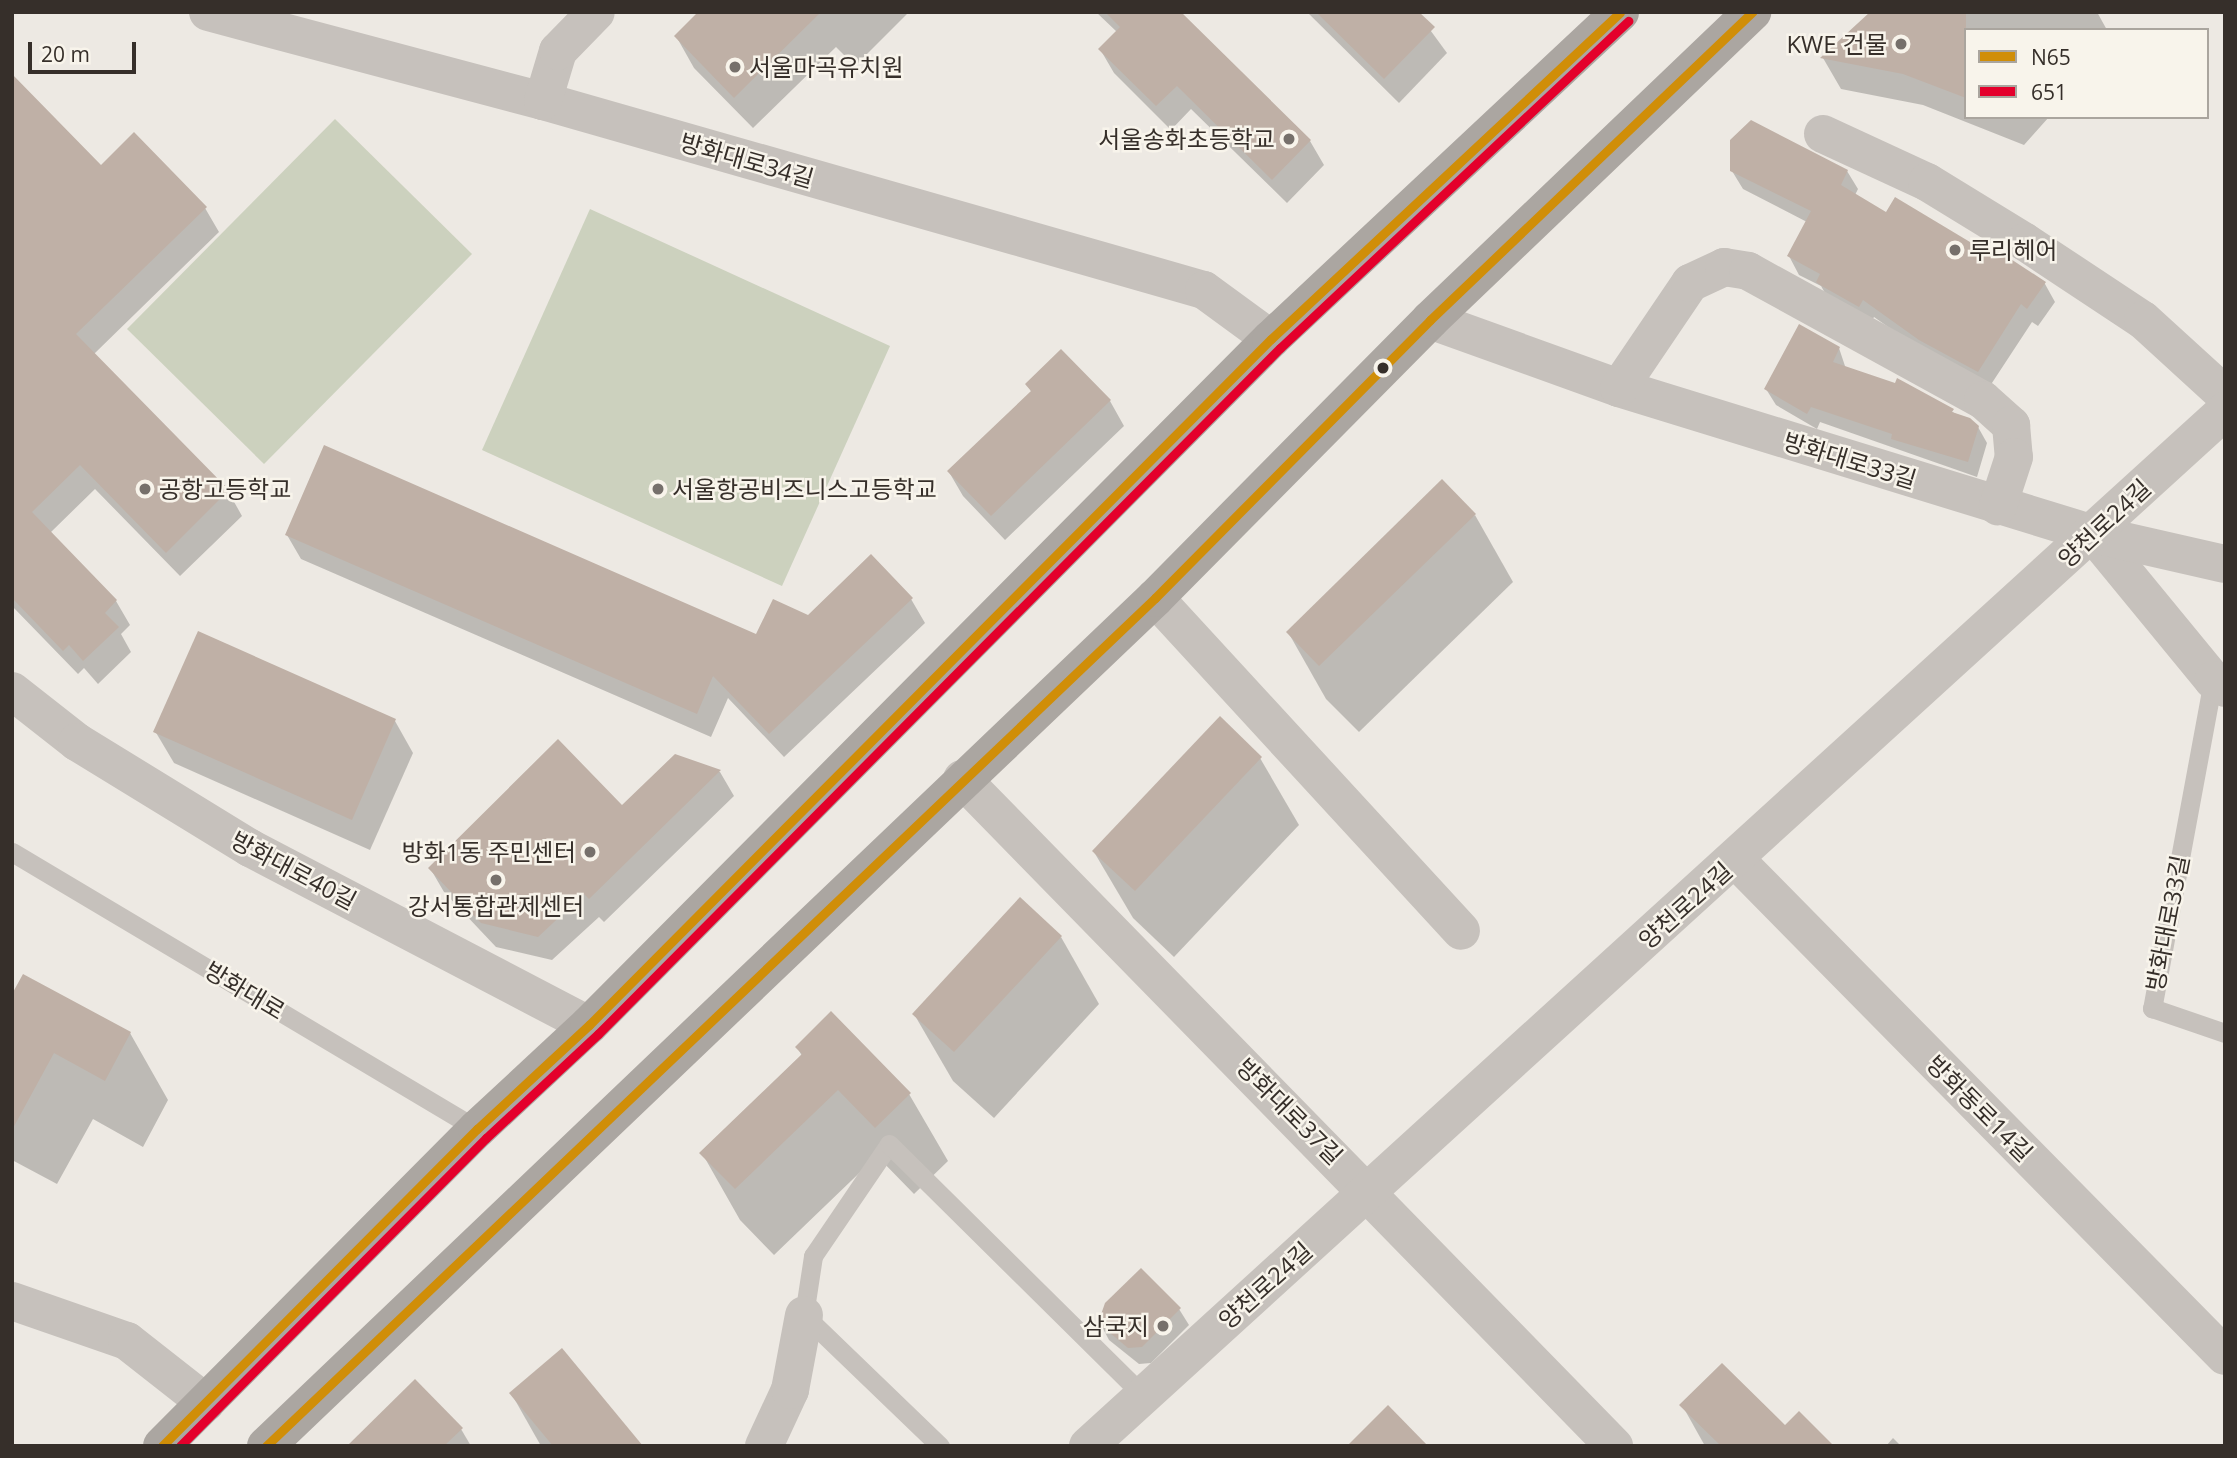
<!DOCTYPE html>
<meta charset="utf-8">
<style>
body{margin:0}
#map{position:relative;width:2237px;height:1458px;overflow:hidden;background:#ede9e3;font-family:"Open Sans","Noto Sans KR",sans-serif}
div>[style]{position:absolute}
.green>*{inset:0;background:#ccd1be}
.shadow>*{inset:0;background:#0003}
.building>*{inset:0;background:#bfb0a6}
.lane>*{height:19px;margin:-9.5px;padding:0 9.5px;transform-origin:9.5px;border-radius:9.5px;background:#c6c1bc}
.street>*{height:38px;margin:-19px;padding:0 19px;transform-origin:19px;border-radius:19px;background:#c6c1bc}
.primary>*{height:38px;margin:-19px;padding:0 19px;transform-origin:19px;border-radius:19px;background:#aba6a1}
.bus-1>*{height:9px;margin:-4.5px;padding:0 4.5px;transform-origin:4.5px;border-radius:4.5px;background:#d08e08}
.bus-2>*{height:9px;margin:-4.5px;padding:0 4.5px;transform-origin:4.5px;border-radius:4.5px;background:#e4002b}
.dots>*{width:19px;height:19px;translate:-50% -50%;box-sizing:border-box;border:4px solid #f8f4eb;border-radius:50%}
span{translate:-50% -50%;white-space:nowrap;text-align:center;line-height:1.15;-webkit-text-stroke:5px #f8f4eb;paint-order:stroke}
.poi-label{font-size:24px;color:#362f2a}
.right{translate:-100% -50%;text-align:right}
.left{translate:0 -50%;text-align:left}
.street-label{font-size:24px;color:#362f2a}
.frame{position:absolute;inset:0;border:14px solid #362f2a;pointer-events:none}
.legend{position:absolute;left:1964px;top:28px;width:245px;height:91px;box-sizing:border-box;background:#f8f4eb;border:2px solid #aaa59e;margin:0;padding:9px 12px;list-style:none;font-size:21px;color:#362f2a}
.legend li{display:flex;align-items:center;gap:14px;height:35px}
.legend b{width:35px;border:2px solid #aaa59e}
.scale{position:absolute;left:28px;top:42px;width:108px;height:32px;box-sizing:border-box;border:4px solid #362f2a;border-top:0;padding-left:9px;font-size:21px;line-height:24px;white-space:nowrap;color:#362f2a;-webkit-text-stroke:5px #f8f4eb;paint-order:stroke}
</style>
<div id="map">
<div class="green">
<i style="clip-path:polygon(335px 119px,472px 254px,264px 464px,127px 329px)"></i>
<i style="clip-path:polygon(590px 209px,890px 346px,782px 586px,482px 450px)"></i>
</div>
<div class="shadow">
<i style="clip-path:polygon(700px 12px,909px 12px,855px 66px,836px 47px,753px 128px,694px 68px,676px 36px)"></i>
<i style="clip-path:polygon(1096px 12px,1179px 12px,1310px 141px,1324px 165px,1287px 203px,1191px 109px,1171px 130px,1114px 73px,1100px 49px,1117px 32px)"></i>
<i style="clip-path:polygon(1307px 12px,1417px 12px,1447px 53px,1399px 103px)"></i>
<i style="clip-path:polygon(1873px 12px,2097px 12px,2107px 30px,1966px 30px,1966px 117px,2049px 117px,2024px 145px,1923px 105px,1841px 89px,1823px 58px)"></i>
<i style="clip-path:polygon(12px 76px,101px 167px,205px 208px,219px 232px,94px 354px,228px 491px,242px 516px,180px 576px,95px 489px,50px 533px,116px 601px,130px 625px,121px 634px,131px 652px,98px 684px,84px 668px,78px 674px,12px 606px)"></i>
<i style="clip-path:polygon(1732px 171px,1847px 171px,1858px 189px,1855px 195px,1886px 215px,2045px 284px,2055px 302px,2038px 326px,2032px 322px,1988px 389px,1932px 358px,1874px 317px,1870px 324px,1829px 300px,1821px 286px,1799px 275px,1789px 256px,1807px 222px,1743px 189px)"></i>
<i style="clip-path:polygon(1839px 348px,1846px 369px,1895px 385px,1898px 380px,1978px 427px,1987px 443px,1977px 477px,1820px 422px,1817px 429px,1776px 405px,1766px 389px)"></i>
<i style="clip-path:polygon(1061px 351px,1110px 401px,1124px 426px,1005px 540px,963px 496px,949px 472px,1032px 393px,1027px 384px)"></i>
<i style="clip-path:polygon(1475px 515px,1513px 582px,1359px 732px,1326px 699px,1288px 632px)"></i>
<i style="clip-path:polygon(287px 535px,757px 636px,808px 617px,911px 599px,925px 623px,784px 757px,728px 698px,711px 737px,301px 559px)"></i>
<i style="clip-path:polygon(395px 721px,413px 753px,370px 850px,174px 763px,155px 731px)"></i>
<i style="clip-path:polygon(676px 756px,720px 772px,734px 796px,604px 922px,599px 917px,552px 960px,496px 947px,444px 892px,430px 868px,622px 808px)"></i>
<i style="clip-path:polygon(1260px 758px,1299px 825px,1174px 957px,1133px 918px,1094px 852px)"></i>
<i style="clip-path:polygon(1061px 937px,1099px 1004px,994px 1118px,953px 1081px,914px 1014px)"></i>
<i style="clip-path:polygon(12px 997px,130px 1033px,168px 1100px,143px 1147px,93px 1119px,57px 1184px,12px 1160px)"></i>
<i style="clip-path:polygon(797px 1047px,909px 1094px,948px 1161px,914px 1194px,877px 1156px,774px 1255px,740px 1220px,702px 1153px,802px 1056px)"></i>
<i style="clip-path:polygon(1179px 1309px,1189px 1325px,1151px 1363px,1139px 1364px,1109px 1340px,1100px 1323px)"></i>
<i style="clip-path:polygon(511px 1393px,640px 1446px,541px 1446px)"></i>
<i style="clip-path:polygon(1682px 1405px,1785px 1427px,1832px 1446px,1705px 1446px)"></i>
<i style="clip-path:polygon(461px 1429px,471px 1446px,349px 1446px)"></i>
<i style="clip-path:polygon(1893px 1438px,1901px 1446px,1886px 1446px)"></i>
</div>
<div class="building">
<i style="clip-path:polygon(698px 12px,821px 12px,734px 98px,674px 36px)"></i>
<i style="clip-path:polygon(1105px 12px,1181px 12px,1311px 140px,1272px 180px,1177px 86px,1156px 106px,1098px 49px,1120px 27px)"></i>
<i style="clip-path:polygon(1316px 12px,1419px 12px,1435px 27px,1384px 79px)"></i>
<i style="clip-path:polygon(1870px 12px,1966px 12px,1966px 98px,1903px 74px,1820px 58px)"></i>
<i style="clip-path:polygon(12px 74px,101px 165px,134px 132px,207px 207px,76px 334px,229px 490px,166px 553px,80px 465px,32px 512px,117px 600px,105px 613px,119px 627px,83px 661px,69px 645px,63px 651px,12px 598px)"></i>
<i style="clip-path:polygon(1751px 120px,1848px 170px,1841px 185px,1886px 212px,1895px 197px,1990px 254px,1994px 248px,2046px 282px,2027px 309px,2021px 304px,1978px 372px,1919px 340px,1863px 300px,1859px 307px,1820px 285px,1816px 282px,1820px 274px,1787px 256px,1811px 211px,1730px 171px,1730px 140px)"></i>
<i style="clip-path:polygon(1799px 324px,1840px 347px,1833px 362px,1895px 383px,1897px 378px,1954px 409px,1952px 412px,1970px 418px,1979px 426px,1968px 462px,1891px 439px,1892px 434px,1811px 407px,1807px 414px,1764px 389px)"></i>
<i style="clip-path:polygon(1061px 349px,1111px 400px,991px 516px,947px 471px,1031px 391px,1025px 384px)"></i>
<i style="clip-path:polygon(324px 445px,756px 634px,773px 599px,808px 615px,871px 554px,913px 598px,769px 734px,713px 676px,697px 714px,285px 535px)"></i>
<i style="clip-path:polygon(1442px 479px,1476px 514px,1319px 666px,1286px 632px)"></i>
<i style="clip-path:polygon(198px 631px,396px 719px,352px 820px,153px 732px)"></i>
<i style="clip-path:polygon(1220px 716px,1262px 757px,1135px 891px,1092px 851px)"></i>
<i style="clip-path:polygon(558px 739px,622px 805px,675px 754px,721px 770px,589px 899px,584px 894px,538px 937px,481px 923px,428px 868px)"></i>
<i style="clip-path:polygon(1020px 897px,1062px 936px,954px 1052px,912px 1014px)"></i>
<i style="clip-path:polygon(23px 974px,131px 1032px,105px 1081px,54px 1053px,12px 1130px,12px 994px)"></i>
<i style="clip-path:polygon(831px 1011px,911px 1093px,875px 1128px,838px 1090px,735px 1189px,699px 1153px,802px 1054px,795px 1047px)"></i>
<i style="clip-path:polygon(1141px 1268px,1181px 1308px,1142px 1347px,1128px 1348px,1098px 1323px,1105px 1303px)"></i>
<i style="clip-path:polygon(562px 1348px,643px 1446px,553px 1446px,509px 1393px)"></i>
<i style="clip-path:polygon(1722px 1363px,1785px 1425px,1799px 1411px,1834px 1446px,1721px 1446px,1679px 1405px)"></i>
<i style="clip-path:polygon(415px 1379px,463px 1428px,444px 1446px,347px 1446px)"></i>
<i style="clip-path:polygon(1388px 1405px,1428px 1446px,1347px 1446px)"></i>
</div>
<div class="lane">
<i style="left:2213px;top:680px;width:334px;rotate:100.5deg"></i>
<i style="left:2152px;top:1008px;width:77px;rotate:18.9deg"></i>
<i style="left:12px;top:852px;width:541px;rotate:30.78deg"></i>
<i style="left:940px;top:1446px;width:189px;rotate:-136.1deg"></i>
<i style="left:804px;top:1315px;width:60px;rotate:-81.3deg"></i>
<i style="left:813px;top:1256px;width:135px;rotate:-55.8deg"></i>
<i style="left:889px;top:1144px;width:357px;rotate:44.7deg"></i>
</div>
<div class="street">
<i style="left:208px;top:12px;width:347px;rotate:14.9deg"></i>
<i style="left:543px;top:101px;width:687px;rotate:15.96deg"></i>
<i style="left:1204px;top:290px;width:83px;rotate:36.2deg"></i>
<i style="left:543px;top:101px;width:52px;rotate:-73.3deg"></i>
<i style="left:558px;top:51px;width:54px;rotate:-45.7deg"></i>
<i style="left:1823px;top:134px;width:115px;rotate:24.8deg"></i>
<i style="left:1927px;top:182px;width:115px;rotate:31.5deg"></i>
<i style="left:2025px;top:242px;width:141px;rotate:33.5deg"></i>
<i style="left:2143px;top:320px;width:111px;rotate:42.4deg"></i>
<i style="left:1430px;top:320px;width:201px;rotate:19.8deg"></i>
<i style="left:1619px;top:388px;width:496px;rotate:17.1deg"></i>
<i style="left:2093px;top:534px;width:189px;rotate:50.6deg"></i>
<i style="left:2213px;top:680px;width:14px;rotate:34deg"></i>
<i style="left:1619px;top:388px;width:127px;rotate:-55.9deg"></i>
<i style="left:1690px;top:283px;width:38px;rotate:-25deg"></i>
<i style="left:1724px;top:267px;width:24px;rotate:9deg"></i>
<i style="left:1748px;top:271px;width:268px;rotate:28.8deg"></i>
<i style="left:1983px;top:400px;width:38px;rotate:42deg"></i>
<i style="left:2011px;top:425px;width:32px;rotate:85deg"></i>
<i style="left:2014px;top:457px;width:52px;rotate:108.1deg"></i>
<i style="left:2093px;top:534px;width:135px;rotate:12.8deg"></i>
<i style="left:1155px;top:598px;width:452px;rotate:47.4deg"></i>
<i style="left:12px;top:691px;width:83px;rotate:38.1deg"></i>
<i style="left:77px;top:742px;width:203px;rotate:31.5deg"></i>
<i style="left:250px;top:848px;width:382px;rotate:27.6deg"></i>
<i style="left:962px;top:779px;width:933px;rotate:45.65deg"></i>
<i style="left:1735px;top:859px;width:698px;rotate:45.41deg"></i>
<i style="left:12px;top:1301px;width:122px;rotate:19.2deg"></i>
<i style="left:127px;top:1341px;width:100px;rotate:38.1deg"></i>
<i style="left:764px;top:1446px;width:62px;rotate:-65.1deg"></i>
<i style="left:790px;top:1390px;width:76px;rotate:-79.4deg"></i>
<i style="left:1088px;top:1446px;width:1538px;rotate:-42.31deg"></i>
</div>
<div class="primary">
<i style="left:162px;top:1446px;width:447px;rotate:-45.2deg"></i>
<i style="left:477px;top:1129px;width:153px;rotate:-42.9deg"></i>
<i style="left:589px;top:1025px;width:967px;rotate:-45.17deg"></i>
<i style="left:1271px;top:339px;width:478px;rotate:-43.1deg"></i>
<i style="left:266px;top:1446px;width:1229px;rotate:-43.65deg"></i>
<i style="left:1155px;top:598px;width:391px;rotate:-45.3deg"></i>
<i style="left:1430px;top:320px;width:446px;rotate:-43.7deg"></i>
</div>
<div class="bus-1">
<i style="left:162px;top:1446px;width:447px;rotate:-45.2deg"></i>
<i style="left:477px;top:1129px;width:153px;rotate:-42.9deg"></i>
<i style="left:589px;top:1025px;width:967px;rotate:-45.17deg"></i>
<i style="left:1271px;top:339px;width:478px;rotate:-43.1deg"></i>
<i style="left:266px;top:1446px;width:1229px;rotate:-43.65deg"></i>
<i style="left:1155px;top:598px;width:391px;rotate:-45.3deg"></i>
<i style="left:1430px;top:320px;width:446px;rotate:-43.7deg"></i>
</div>
<div class="bus-2">
<i style="left:180px;top:1446px;width:434px;rotate:-45.2deg"></i>
<i style="left:486px;top:1138px;width:153px;rotate:-42.9deg"></i>
<i style="left:598px;top:1034px;width:967px;rotate:-45.17deg"></i>
<i style="left:1280px;top:348px;width:478px;rotate:-43.2deg"></i>
</div>
<div class="dots">
<i style="left:1901px;top:44px;background:#76706b"></i>
<i style="left:735px;top:67px;background:#76706b"></i>
<i style="left:1289px;top:139px;background:#76706b"></i>
<i style="left:1955px;top:250px;background:#76706b"></i>
<i style="left:1383px;top:368px;background:#362f2a"></i>
<i style="left:145px;top:489px;background:#76706b"></i>
<i style="left:658px;top:489px;background:#76706b"></i>
<i style="left:590px;top:852px;background:#76706b"></i>
<i style="left:496px;top:880px;background:#76706b"></i>
<i style="left:1163px;top:1326px;background:#76706b"></i>
</div>
<div class="poi-label">
<span class="right" style="left:1887px;top:44px">KWE 건물</span>
<span class="left" style="left:749px;top:67px">서울마곡유치원</span>
<span class="right" style="left:1275px;top:139px">서울송화초등학교</span>
<span class="left" style="left:1969px;top:250px">루리헤어</span>
<span class="left" style="left:159px;top:489px">공항고등학교</span>
<span class="left" style="left:672px;top:489px">서울항공비즈니스고등학교</span>
<span class="right" style="left:576px;top:852px">방화1동 주민센터</span>
<span style="left:496px;top:906px">강서통합관제센터</span>
<span class="right" style="left:1149px;top:1326px">삼국지</span>
</div>
<div class="street-label">
<span style="left:747px;top:160px;rotate:16deg">방화대로34길</span>
<span style="left:1850px;top:460px;rotate:17deg">방화대로33길</span>
<span style="left:2104px;top:523px;rotate:-43deg">양천로24길</span>
<span style="left:294px;top:870px;rotate:28deg">방화대로40길</span>
<span style="left:1685px;top:905px;rotate:-42deg">양천로24길</span>
<span style="left:2167px;top:923px;rotate:-79deg">방화대로33길</span>
<span style="left:245px;top:990px;rotate:31deg">방화대로</span>
<span style="left:1980px;top:1108px;rotate:45deg">방화동로14길</span>
<span style="left:1290px;top:1111px;rotate:45deg">방화대로37길</span>
<span style="left:1265px;top:1285px;rotate:-42deg">양천로24길</span>
</div>
<div class="frame"></div>
<ul class="legend">
<li><b style="height:9px;background:#d08e08"></b>N65</li>
<li><b style="height:9px;background:#e4002b"></b>651</li>
</ul>
<div class="scale">20 m</div>
</div>
